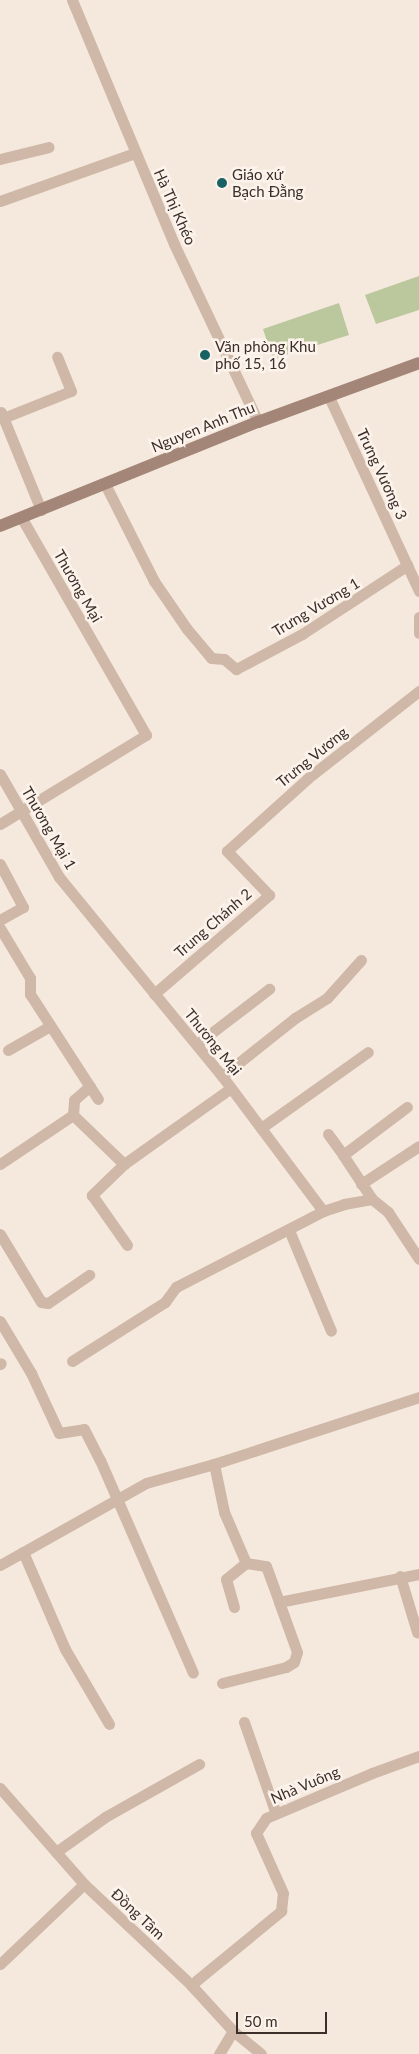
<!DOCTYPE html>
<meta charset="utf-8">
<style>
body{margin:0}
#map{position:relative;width:419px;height:2054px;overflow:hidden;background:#f5e9de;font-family:Lato,sans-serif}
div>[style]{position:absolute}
.green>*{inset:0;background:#bbc79c}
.minor>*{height:11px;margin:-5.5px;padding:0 5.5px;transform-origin:5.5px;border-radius:5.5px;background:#d0b8a8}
.secondary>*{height:12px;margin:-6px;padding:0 6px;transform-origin:6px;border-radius:6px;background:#a48679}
.dots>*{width:14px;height:14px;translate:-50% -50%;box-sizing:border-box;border:2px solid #fcf4ec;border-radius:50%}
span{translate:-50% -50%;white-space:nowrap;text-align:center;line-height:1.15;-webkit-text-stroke:5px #fcf4ec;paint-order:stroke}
.poi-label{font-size:15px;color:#3c2e29}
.left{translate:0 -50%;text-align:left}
.street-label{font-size:15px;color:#3c2e29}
.scale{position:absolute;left:236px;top:2012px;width:91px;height:22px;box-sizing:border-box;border:2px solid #3c2e29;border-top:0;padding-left:6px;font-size:15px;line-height:18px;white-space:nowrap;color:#3c2e29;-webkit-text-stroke:4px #fcf4ec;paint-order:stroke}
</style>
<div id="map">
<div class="green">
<i style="clip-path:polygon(419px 276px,419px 310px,376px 324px,365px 295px)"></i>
<i style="clip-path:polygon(339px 303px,349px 335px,273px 359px,263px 329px)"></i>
</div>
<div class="minor">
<i style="left:72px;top:0;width:264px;rotate:67.3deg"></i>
<i style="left:174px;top:244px;width:197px;rotate:64.7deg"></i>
<i style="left:0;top:159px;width:50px;rotate:-13.8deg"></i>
<i style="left:0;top:201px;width:143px;rotate:-19.6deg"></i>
<i style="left:329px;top:397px;width:214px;rotate:65.1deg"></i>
<i style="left:1px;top:412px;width:106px;rotate:67.8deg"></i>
<i style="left:3px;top:418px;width:73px;rotate:-21.7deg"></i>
<i style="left:71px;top:391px;width:37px;rotate:-112deg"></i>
<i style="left:105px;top:484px;width:109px;rotate:63.2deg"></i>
<i style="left:154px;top:581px;width:58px;rotate:55.5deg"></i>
<i style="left:187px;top:629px;width:38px;rotate:50deg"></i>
<i style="left:211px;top:658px;width:13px;rotate:4deg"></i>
<i style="left:224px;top:659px;width:16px;rotate:40deg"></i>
<i style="left:236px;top:669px;width:75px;rotate:-27.9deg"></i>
<i style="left:302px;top:634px;width:126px;rotate:-33.1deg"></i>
<i style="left:419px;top:617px;width:16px;rotate:90deg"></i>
<i style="left:0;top:774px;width:119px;rotate:60.2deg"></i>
<i style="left:59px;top:877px;width:257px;rotate:50.7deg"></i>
<i style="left:222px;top:1076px;width:169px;rotate:53.2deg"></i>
<i style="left:0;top:824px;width:171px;rotate:-31.4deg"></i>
<i style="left:146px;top:735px;width:251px;rotate:-119.8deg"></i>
<i style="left:0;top:864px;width:49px;rotate:61.9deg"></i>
<i style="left:23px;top:907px;width:26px;rotate:151deg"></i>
<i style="left:0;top:928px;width:58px;rotate:59deg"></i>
<i style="left:30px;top:978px;width:16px;rotate:90deg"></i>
<i style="left:30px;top:994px;width:125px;rotate:57.1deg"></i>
<i style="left:154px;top:994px;width:152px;rotate:-40.7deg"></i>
<i style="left:269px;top:895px;width:61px;rotate:-133.7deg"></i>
<i style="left:227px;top:851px;width:109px;rotate:-42deg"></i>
<i style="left:308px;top:778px;width:141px;rotate:-38.1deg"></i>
<i style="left:197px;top:1044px;width:91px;rotate:-37.4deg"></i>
<i style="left:8px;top:1050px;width:48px;rotate:-29.7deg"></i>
<i style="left:222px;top:1076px;width:93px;rotate:-38.5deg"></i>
<i style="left:295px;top:1018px;width:38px;rotate:-32deg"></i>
<i style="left:327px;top:998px;width:51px;rotate:-48.2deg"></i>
<i style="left:73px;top:1115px;width:15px;rotate:-86deg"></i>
<i style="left:74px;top:1100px;width:21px;rotate:-41deg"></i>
<i style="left:261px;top:1128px;width:131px;rotate:-35.4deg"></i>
<i style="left:328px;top:1134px;width:26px;rotate:54deg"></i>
<i style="left:0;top:1164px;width:88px;rotate:-33.9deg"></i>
<i style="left:73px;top:1115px;width:71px;rotate:43.9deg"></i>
<i style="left:124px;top:1164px;width:131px;rotate:-35.4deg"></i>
<i style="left:124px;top:1164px;width:45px;rotate:135.9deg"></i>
<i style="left:92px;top:1195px;width:61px;rotate:55deg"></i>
<i style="left:361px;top:1184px;width:69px;rotate:-33.2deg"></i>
<i style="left:372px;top:1199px;width:53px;rotate:-123.4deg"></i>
<i style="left:343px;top:1155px;width:80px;rotate:-36.9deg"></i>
<i style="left:289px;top:1230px;width:109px;rotate:67.4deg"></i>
<i style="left:0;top:1234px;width:79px;rotate:58.9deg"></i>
<i style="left:41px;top:1302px;width:7px;rotate:8deg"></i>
<i style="left:48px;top:1303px;width:50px;rotate:-34.3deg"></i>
<i style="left:0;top:1321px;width:61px;rotate:59.2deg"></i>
<i style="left:31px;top:1373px;width:66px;rotate:65deg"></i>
<i style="left:59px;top:1433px;width:25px;rotate:-9deg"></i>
<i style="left:84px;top:1429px;width:35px;rotate:63deg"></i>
<i style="left:100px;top:1460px;width:232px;rotate:66.4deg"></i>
<i style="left:72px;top:1361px;width:110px;rotate:-32.4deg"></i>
<i style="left:165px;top:1302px;width:19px;rotate:-54deg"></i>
<i style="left:176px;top:1287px;width:165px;rotate:-27.3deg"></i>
<i style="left:323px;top:1211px;width:22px;rotate:-18deg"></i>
<i style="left:344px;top:1204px;width:28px;rotate:-10deg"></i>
<i style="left:372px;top:1199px;width:21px;rotate:39deg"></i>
<i style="left:388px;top:1212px;width:56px;rotate:56.6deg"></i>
<i style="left:0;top:1364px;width:1px;rotate:-45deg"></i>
<i style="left:214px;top:1464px;width:49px;rotate:78.2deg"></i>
<i style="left:224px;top:1512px;width:56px;rotate:66.7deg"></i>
<i style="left:246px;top:1563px;width:20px;rotate:9deg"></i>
<i style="left:266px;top:1566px;width:38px;rotate:70deg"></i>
<i style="left:279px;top:1602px;width:143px;rotate:-11.3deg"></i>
<i style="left:23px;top:1552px;width:106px;rotate:66.6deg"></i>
<i style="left:65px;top:1649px;width:87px;rotate:59.6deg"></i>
<i style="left:0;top:1565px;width:167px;rotate:-29.3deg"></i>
<i style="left:146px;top:1483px;width:71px;rotate:-15.6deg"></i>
<i style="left:214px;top:1464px;width:216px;rotate:-18.1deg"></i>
<i style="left:400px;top:1576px;width:59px;rotate:73.1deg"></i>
<i style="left:234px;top:1607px;width:29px;rotate:-106deg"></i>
<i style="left:226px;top:1579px;width:26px;rotate:-39deg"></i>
<i style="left:222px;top:1683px;width:66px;rotate:-14deg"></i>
<i style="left:286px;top:1667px;width:9px;rotate:-32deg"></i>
<i style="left:294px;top:1662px;width:10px;rotate:-73deg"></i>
<i style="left:297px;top:1652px;width:53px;rotate:-109.8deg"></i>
<i style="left:244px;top:1722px;width:97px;rotate:70.8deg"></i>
<i style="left:0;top:1788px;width:128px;rotate:48.8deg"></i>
<i style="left:84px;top:1884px;width:147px;rotate:43.3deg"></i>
<i style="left:191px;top:1985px;width:62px;rotate:47.6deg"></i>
<i style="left:233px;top:2031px;width:36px;rotate:39deg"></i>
<i style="left:56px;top:1852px;width:60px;rotate:-35.5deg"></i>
<i style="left:105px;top:1817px;width:108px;rotate:-29.4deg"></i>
<i style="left:0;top:1964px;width:116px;rotate:-43.6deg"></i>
<i style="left:191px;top:1985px;width:117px;rotate:-39.4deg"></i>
<i style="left:281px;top:1911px;width:18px;rotate:-84deg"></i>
<i style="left:283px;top:1893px;width:66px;rotate:-114.2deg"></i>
<i style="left:256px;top:1833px;width:18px;rotate:-56deg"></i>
<i style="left:266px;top:1818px;width:115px;rotate:-23deg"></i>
<i style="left:372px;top:1773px;width:50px;rotate:-19.9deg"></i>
<i style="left:219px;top:2054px;width:27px;rotate:-59deg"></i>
</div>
<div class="secondary">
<i style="left:0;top:526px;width:278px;rotate:-22deg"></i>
<i style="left:258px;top:422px;width:171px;rotate:-20.1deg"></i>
</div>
<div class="dots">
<i style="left:222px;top:183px;background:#196263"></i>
<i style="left:205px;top:355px;background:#196263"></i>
</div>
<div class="poi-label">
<span class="left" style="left:232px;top:183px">Giáo xứ<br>Bạch Đằng</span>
<span class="left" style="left:215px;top:355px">Văn phòng Khu<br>phố 15, 16</span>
</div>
<div class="street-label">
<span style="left:175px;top:207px;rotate:66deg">Hà Thị Khéo</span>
<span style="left:203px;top:427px;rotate:-22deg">Nguyen Anh Thu</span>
<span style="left:382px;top:474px;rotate:65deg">Trưng Vương 3</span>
<span style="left:78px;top:586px;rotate:60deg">Thương Mại</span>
<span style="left:316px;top:607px;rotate:-31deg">Trưng Vương 1</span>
<span style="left:312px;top:757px;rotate:-39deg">Trưng Vương</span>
<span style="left:49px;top:828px;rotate:60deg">Thương Mại 1</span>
<span style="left:213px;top:923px;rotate:-41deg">Trung Chánh 2</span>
<span style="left:213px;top:1042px;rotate:51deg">Thương Mại</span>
<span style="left:305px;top:1785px;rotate:-23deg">Nhà Vuông</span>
<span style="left:138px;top:1914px;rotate:43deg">Đồng Tâm</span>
</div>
<div class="scale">50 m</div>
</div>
